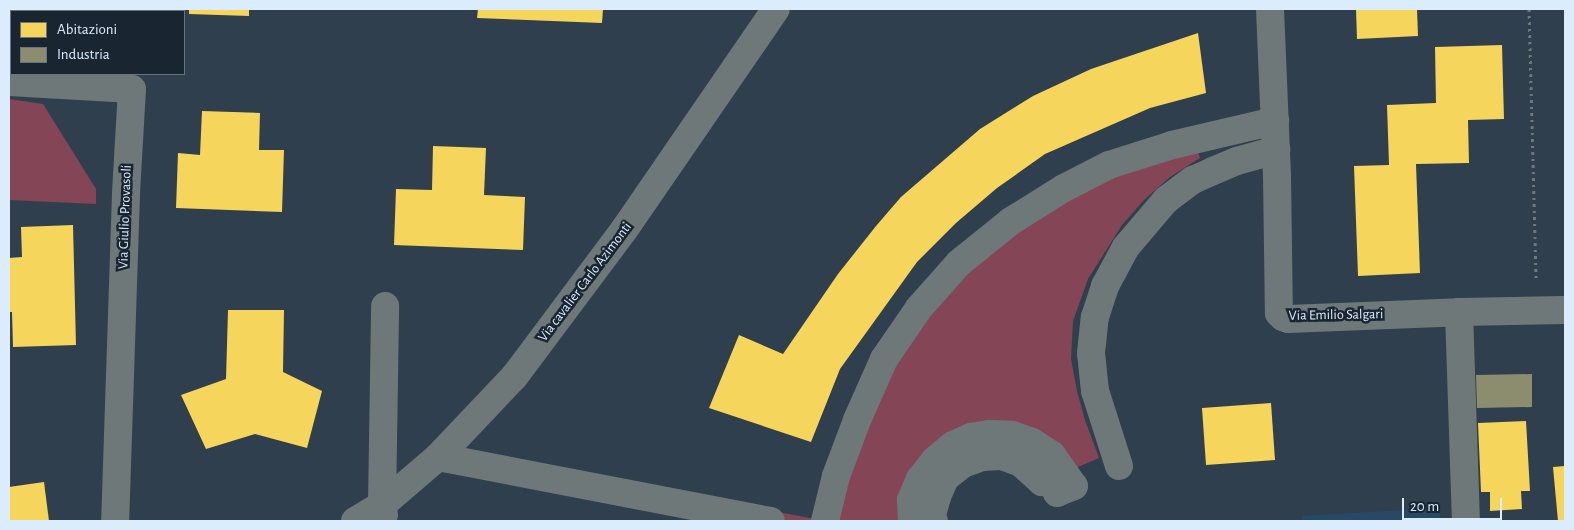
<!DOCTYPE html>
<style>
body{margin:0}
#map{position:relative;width:1574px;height:530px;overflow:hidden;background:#303f4d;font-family:"Alegreya Sans",sans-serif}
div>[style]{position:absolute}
.built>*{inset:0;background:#284966}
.green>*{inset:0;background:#844656}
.homes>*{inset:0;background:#f6d55c}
.industry>*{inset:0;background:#8c8c6e}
.path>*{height:3px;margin-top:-1.5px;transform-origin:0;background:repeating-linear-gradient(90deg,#6f787c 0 2.5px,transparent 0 6.5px)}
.minor>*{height:28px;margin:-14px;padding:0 14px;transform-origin:14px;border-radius:14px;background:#6f7879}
span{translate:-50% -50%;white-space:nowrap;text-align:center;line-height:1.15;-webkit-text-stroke:5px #192531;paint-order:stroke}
.street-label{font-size:14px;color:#dbecfd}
.frame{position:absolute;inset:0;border:10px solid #dbecfd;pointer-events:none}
.legend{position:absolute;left:10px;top:10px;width:175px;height:65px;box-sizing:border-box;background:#192531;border:1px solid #677583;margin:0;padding:6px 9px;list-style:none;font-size:15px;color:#dbecfd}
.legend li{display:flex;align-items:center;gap:10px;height:25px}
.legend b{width:25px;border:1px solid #677583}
.scale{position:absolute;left:1402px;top:498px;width:100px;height:22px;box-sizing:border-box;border:2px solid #dbecfd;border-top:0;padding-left:6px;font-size:15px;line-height:18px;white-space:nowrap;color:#dbecfd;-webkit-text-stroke:4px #192531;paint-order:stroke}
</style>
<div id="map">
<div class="built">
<i style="clip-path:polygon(1440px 508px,1440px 521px,1302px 521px,1302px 516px)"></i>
</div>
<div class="green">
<i style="clip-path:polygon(9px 99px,43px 104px,96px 189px,96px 204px,9px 200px)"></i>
<i style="clip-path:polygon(1190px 129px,1200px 158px,1170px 177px,1144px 200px,1122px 225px,1088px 279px,1073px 321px,1071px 359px,1077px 391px,1085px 420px,1099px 458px,1066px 472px,1012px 435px,912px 521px,738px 521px,740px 505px,815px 519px,826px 471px,952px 262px)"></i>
</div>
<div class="homes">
<i style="clip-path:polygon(73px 9px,134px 9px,134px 11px,73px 11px)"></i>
<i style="clip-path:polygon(189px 9px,249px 9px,249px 16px,189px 14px)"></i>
<i style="clip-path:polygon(478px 9px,603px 9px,602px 23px,477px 18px)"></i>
<i style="clip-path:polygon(1356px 9px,1417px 9px,1418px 36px,1357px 39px)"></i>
<i style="clip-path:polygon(1198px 33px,1206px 93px,1150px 108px,1045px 154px,997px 188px,956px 223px,917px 262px,840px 369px,811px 442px,709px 408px,739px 335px,783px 354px,838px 274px,876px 226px,901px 197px,980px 129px,1033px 96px,1091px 69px)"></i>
<i style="clip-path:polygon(1502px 45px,1504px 119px,1468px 120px,1469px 163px,1416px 164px,1420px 273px,1358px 276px,1354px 166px,1389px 165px,1387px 105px,1436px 103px,1435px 47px)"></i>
<i style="clip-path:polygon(202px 111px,260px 113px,259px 150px,284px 150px,282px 212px,176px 208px,178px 153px,200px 155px)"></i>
<i style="clip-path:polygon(433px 146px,486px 148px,484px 195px,525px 197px,523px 250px,394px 245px,396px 189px,432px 190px)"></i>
<i style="clip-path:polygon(73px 225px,76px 345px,13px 347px,12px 312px,9px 312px,9px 258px,22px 257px,21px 227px)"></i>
<i style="clip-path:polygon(228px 310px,284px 310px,283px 372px,322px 391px,307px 448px,255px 434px,206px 449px,181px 395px,226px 379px)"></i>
<i style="clip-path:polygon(1271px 403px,1275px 460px,1206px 465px,1202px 408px)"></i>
<i style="clip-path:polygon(1526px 421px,1530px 491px,1521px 491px,1522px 509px,1490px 511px,1490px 492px,1481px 492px,1478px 423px)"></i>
<i style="clip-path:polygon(1565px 466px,1565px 521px,1558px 521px,1553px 467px)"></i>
<i style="clip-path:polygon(44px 482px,49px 521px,9px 521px,9px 487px)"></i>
</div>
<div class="industry">
<i style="clip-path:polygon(1532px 374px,1532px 407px,1477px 408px,1476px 375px)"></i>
</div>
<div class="path">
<i style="left:1529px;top:9px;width:272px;rotate:88.5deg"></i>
</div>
<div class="minor">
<i style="left:1270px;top:9px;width:167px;rotate:87.6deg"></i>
<i style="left:1277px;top:176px;width:137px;rotate:89.2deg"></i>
<i style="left:1279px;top:313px;width:6px;rotate:45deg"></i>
<i style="left:1283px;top:317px;width:5px;rotate:22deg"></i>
<i style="left:1288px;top:319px;width:171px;rotate:-2.3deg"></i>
<i style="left:1459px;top:312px;width:106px;rotate:-1.1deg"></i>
<i style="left:11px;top:29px;width:53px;rotate:92.2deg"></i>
<i style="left:9px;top:82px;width:123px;rotate:3.3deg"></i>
<i style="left:132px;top:89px;width:105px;rotate:93.3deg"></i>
<i style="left:126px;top:194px;width:327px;rotate:91.9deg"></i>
<i style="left:1459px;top:312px;width:209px;rotate:88.1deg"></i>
<i style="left:438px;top:457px;width:339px;rotate:10.9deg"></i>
<i style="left:1119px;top:466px;width:79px;rotate:-107.7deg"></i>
<i style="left:1095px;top:391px;width:38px;rotate:-96deg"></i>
<i style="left:1091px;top:353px;width:36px;rotate:-84deg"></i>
<i style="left:1095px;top:317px;width:33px;rotate:-72deg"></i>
<i style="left:1105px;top:286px;width:44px;rotate:-61.7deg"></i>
<i style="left:1126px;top:247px;width:62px;rotate:-49.6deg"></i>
<i style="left:1166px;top:200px;width:34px;rotate:-37deg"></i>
<i style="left:1193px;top:180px;width:22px;rotate:-24deg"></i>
<i style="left:1213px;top:171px;width:26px;rotate:-23deg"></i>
<i style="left:1237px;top:161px;width:41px;rotate:-15.8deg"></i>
<i style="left:384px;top:515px;width:10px;rotate:-101deg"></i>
<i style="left:382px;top:505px;width:199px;rotate:-89.1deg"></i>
<i style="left:355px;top:521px;width:31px;rotate:-31deg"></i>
<i style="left:382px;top:505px;width:74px;rotate:-40.6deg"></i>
<i style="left:438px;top:457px;width:110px;rotate:-46.5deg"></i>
<i style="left:514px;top:377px;width:184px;rotate:-53.2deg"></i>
<i style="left:624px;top:230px;width:268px;rotate:-55.5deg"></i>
<i style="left:825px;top:521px;width:46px;rotate:-76.3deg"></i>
<i style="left:836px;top:476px;width:60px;rotate:-69.4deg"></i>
<i style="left:857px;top:420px;width:67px;rotate:-66.1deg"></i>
<i style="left:884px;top:359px;width:62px;rotate:-55.5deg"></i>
<i style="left:919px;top:308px;width:60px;rotate:-48.4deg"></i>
<i style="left:959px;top:263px;width:67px;rotate:-38.9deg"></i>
<i style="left:1011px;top:221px;width:62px;rotate:-31.9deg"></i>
<i style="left:1064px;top:188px;width:51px;rotate:-27.1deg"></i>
<i style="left:1109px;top:165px;width:66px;rotate:-17.6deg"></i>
<i style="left:1172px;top:145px;width:106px;rotate:-13.1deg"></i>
<i style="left:912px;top:521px;width:21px;rotate:-93deg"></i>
<i style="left:911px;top:500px;width:23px;rotate:-67deg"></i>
<i style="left:920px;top:479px;width:24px;rotate:-52deg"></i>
<i style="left:935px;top:460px;width:23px;rotate:-40deg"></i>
<i style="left:953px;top:445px;width:20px;rotate:-24deg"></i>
<i style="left:971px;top:437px;width:18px;rotate:-9deg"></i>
<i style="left:989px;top:434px;width:23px;rotate:2deg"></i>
<i style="left:1012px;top:435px;width:21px;rotate:19deg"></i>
<i style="left:1032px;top:442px;width:24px;rotate:33deg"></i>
<i style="left:1052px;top:455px;width:38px;rotate:55deg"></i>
<i style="left:1074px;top:486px;width:18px;rotate:158deg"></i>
<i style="left:1057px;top:493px;width:17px;rotate:-115deg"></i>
<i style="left:1050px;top:478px;width:9px;rotate:153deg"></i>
<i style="left:1042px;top:482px;width:28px;rotate:-138deg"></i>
<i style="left:1021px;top:463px;width:20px;rotate:-160deg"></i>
<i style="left:1002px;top:456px;width:20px;rotate:177deg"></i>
<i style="left:982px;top:457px;width:20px;rotate:160deg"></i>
<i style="left:963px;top:464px;width:23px;rotate:142deg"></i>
<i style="left:945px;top:478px;width:21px;rotate:113deg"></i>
<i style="left:937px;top:497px;width:19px;rotate:106deg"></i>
<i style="left:932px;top:515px;width:6px;rotate:72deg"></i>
</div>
<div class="street-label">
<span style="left:125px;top:217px;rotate:-88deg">Via Giulio Provasoli</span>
<span style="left:585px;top:282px;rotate:-53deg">Via cavalier Carlo Azimonti</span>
<span style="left:1336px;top:315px;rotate:-1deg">Via Emilio Salgari</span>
</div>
<div class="frame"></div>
<ul class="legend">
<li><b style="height:14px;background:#f6d55c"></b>Abitazioni</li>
<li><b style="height:14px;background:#8c8c6e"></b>Industria</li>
</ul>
<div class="scale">20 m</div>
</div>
